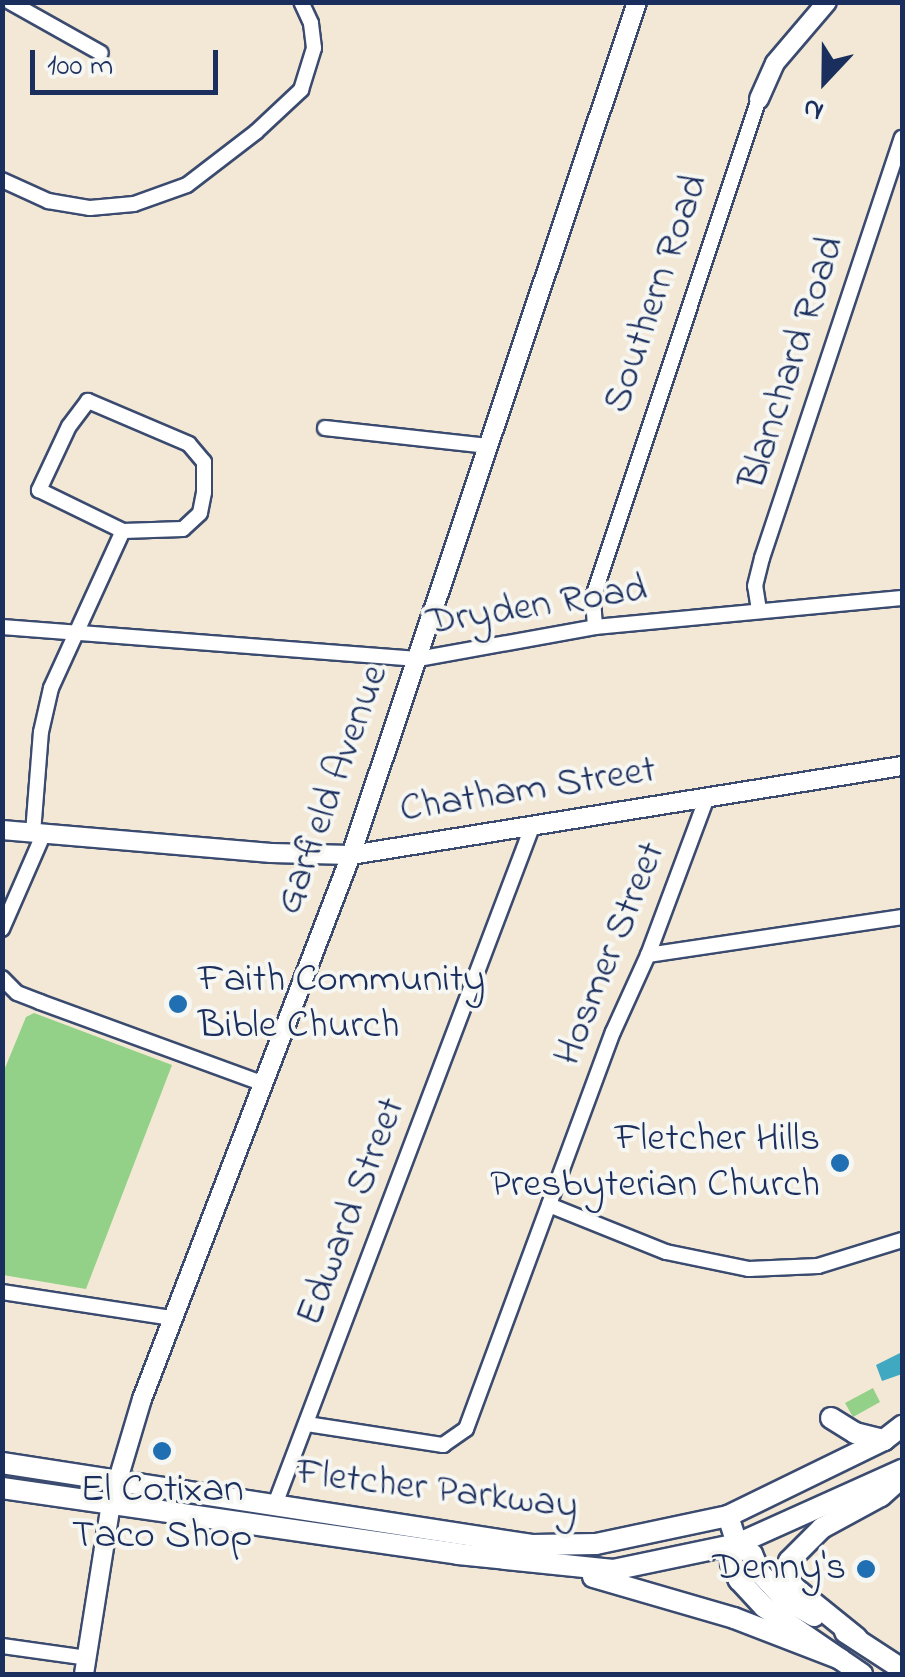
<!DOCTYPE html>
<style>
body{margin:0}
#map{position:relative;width:905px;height:1677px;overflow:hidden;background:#f3e8d5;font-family:"Indie Flower",sans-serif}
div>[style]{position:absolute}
.green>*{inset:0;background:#92d187}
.water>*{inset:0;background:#40a8c0}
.roads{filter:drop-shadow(2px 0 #3b4b70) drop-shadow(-2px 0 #3b4b70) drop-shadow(0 2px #3b4b70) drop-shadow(0 -2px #3b4b70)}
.minor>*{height:14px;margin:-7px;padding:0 7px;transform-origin:7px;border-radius:7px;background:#fff}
.tertiary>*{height:18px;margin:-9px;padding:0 9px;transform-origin:9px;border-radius:9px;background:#fff}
.primary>*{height:20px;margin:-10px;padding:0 10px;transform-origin:10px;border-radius:10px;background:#fff}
.dots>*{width:28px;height:28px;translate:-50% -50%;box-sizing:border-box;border:5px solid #f6f6f2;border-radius:50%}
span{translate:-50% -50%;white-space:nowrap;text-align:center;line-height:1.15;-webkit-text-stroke:8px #f6f6f2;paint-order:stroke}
.street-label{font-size:40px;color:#1b2f5e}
.poi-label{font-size:40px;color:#1b2f5e}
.left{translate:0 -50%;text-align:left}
.right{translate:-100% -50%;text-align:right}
.frame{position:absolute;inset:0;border:5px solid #1b2f5e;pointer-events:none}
.north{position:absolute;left:775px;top:30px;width:100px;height:100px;-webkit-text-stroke:8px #f6f6f2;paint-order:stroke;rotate:202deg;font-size:28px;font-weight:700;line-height:40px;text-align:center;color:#1b2f5e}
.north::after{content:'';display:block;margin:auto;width:35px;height:45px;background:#1b2f5e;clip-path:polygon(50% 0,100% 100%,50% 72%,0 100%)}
.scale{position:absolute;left:30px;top:50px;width:188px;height:45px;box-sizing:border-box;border:5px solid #1b2f5e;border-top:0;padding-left:12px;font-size:30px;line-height:35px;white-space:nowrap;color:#1b2f5e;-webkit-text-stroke:8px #f6f6f2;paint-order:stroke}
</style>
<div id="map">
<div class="green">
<i style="clip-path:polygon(34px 1013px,172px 1065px,86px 1289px,3px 1275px,3px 1073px,26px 1017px)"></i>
<i style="clip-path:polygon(873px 1388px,880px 1402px,853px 1417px,845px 1403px)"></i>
</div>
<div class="water">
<i style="clip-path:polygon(902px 1352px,902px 1374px,882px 1381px,876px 1365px)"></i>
</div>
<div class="roads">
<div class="minor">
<i style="left:10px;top:2px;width:104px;rotate:29.3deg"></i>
<i style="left:2px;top:180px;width:51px;rotate:24.5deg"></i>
<i style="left:48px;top:201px;width:43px;rotate:9.5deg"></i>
<i style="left:90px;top:208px;width:44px;rotate:-5.2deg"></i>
<i style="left:134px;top:204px;width:56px;rotate:-19.7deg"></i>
<i style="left:187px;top:185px;width:87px;rotate:-37.5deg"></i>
<i style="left:256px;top:132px;width:62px;rotate:-43deg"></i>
<i style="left:301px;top:90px;width:44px;rotate:-72.8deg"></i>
<i style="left:314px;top:48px;width:25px;rotate:-97deg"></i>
<i style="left:311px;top:23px;width:23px;rotate:-115deg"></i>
<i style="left:325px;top:428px;width:164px;rotate:6.3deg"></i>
<i style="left:759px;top:610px;width:24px;rotate:-99deg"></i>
<i style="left:755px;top:586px;width:29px;rotate:-76deg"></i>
<i style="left:762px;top:558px;width:443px;rotate:-71.6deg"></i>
<i style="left:2px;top:627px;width:417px;rotate:4.4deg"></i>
<i style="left:418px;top:659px;width:180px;rotate:-10.2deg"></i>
<i style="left:595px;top:627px;width:308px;rotate:-5.4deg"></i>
<i style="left:595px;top:627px;width:30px;rotate:-94deg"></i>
<i style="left:593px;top:597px;width:525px;rotate:-71.57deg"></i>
<i style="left:33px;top:833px;width:101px;rotate:-85.5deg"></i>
<i style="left:41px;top:732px;width:45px;rotate:-77.2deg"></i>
<i style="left:51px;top:688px;width:173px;rotate:-65.4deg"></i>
<i style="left:123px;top:531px;width:60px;rotate:-1.9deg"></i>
<i style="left:183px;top:529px;width:23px;rotate:-43deg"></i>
<i style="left:200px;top:513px;width:21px;rotate:-79deg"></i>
<i style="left:204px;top:492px;width:30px;rotate:-90deg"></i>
<i style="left:204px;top:462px;width:23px;rotate:-130deg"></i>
<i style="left:189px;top:444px;width:110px;rotate:-156.9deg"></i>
<i style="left:88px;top:401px;width:31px;rotate:127deg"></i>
<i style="left:69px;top:426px;width:71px;rotate:115.1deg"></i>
<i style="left:39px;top:490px;width:93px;rotate:26deg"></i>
<i style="left:2px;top:929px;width:103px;rotate:-66.4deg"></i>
<i style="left:648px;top:955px;width:257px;rotate:-8.5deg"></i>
<i style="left:2px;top:978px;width:21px;rotate:45deg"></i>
<i style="left:17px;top:993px;width:25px;rotate:21deg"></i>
<i style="left:40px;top:1002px;width:235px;rotate:20.1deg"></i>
<i style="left:549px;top:1205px;width:126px;rotate:21.9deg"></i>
<i style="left:666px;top:1252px;width:85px;rotate:11.6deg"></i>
<i style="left:749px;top:1269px;width:69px;rotate:-2.5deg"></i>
<i style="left:818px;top:1266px;width:88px;rotate:-17.2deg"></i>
<i style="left:2px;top:1292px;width:172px;rotate:8.7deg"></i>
<i style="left:307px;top:1424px;width:138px;rotate:8.8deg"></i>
<i style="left:443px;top:1445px;width:28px;rotate:-35deg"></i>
<i style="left:466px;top:1429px;width:423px;rotate:-69.7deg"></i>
<i style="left:613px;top:1032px;width:85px;rotate:-65.6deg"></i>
<i style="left:648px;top:955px;width:169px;rotate:-69.5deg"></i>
<i style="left:274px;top:1507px;width:727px;rotate:-69.22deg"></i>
<i style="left:2px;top:1646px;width:86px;rotate:8deg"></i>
</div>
<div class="tertiary">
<i style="left:759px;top:99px;width:39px;rotate:-66deg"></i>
<i style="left:775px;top:63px;width:80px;rotate:-49.6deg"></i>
<i style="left:2px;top:830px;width:270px;rotate:4.9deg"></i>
<i style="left:271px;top:853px;width:80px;rotate:1.4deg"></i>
<i style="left:351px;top:855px;width:558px;rotate:-9.18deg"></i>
<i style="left:84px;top:1674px;width:173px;rotate:-81deg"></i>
<i style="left:111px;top:1503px;width:109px;rotate:-73.4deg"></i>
<i style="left:142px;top:1399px;width:583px;rotate:-68.98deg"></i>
<i style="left:351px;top:855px;width:900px;rotate:-71.46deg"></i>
</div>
<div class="primary">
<i style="left:831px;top:1418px;width:28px;rotate:32deg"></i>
<i style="left:855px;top:1433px;width:30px;rotate:14deg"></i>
<i style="left:2px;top:1463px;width:536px;rotate:8.79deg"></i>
<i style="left:532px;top:1545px;width:64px;rotate:-0.9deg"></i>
<i style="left:596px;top:1544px;width:135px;rotate:-12deg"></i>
<i style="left:728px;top:1516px;width:174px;rotate:-26deg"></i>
<i style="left:884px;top:1440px;width:23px;rotate:-38deg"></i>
<i style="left:2px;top:1488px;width:461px;rotate:8.2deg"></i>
<i style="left:458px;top:1554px;width:156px;rotate:5.9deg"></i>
<i style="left:613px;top:1570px;width:127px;rotate:-11.8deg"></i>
<i style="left:737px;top:1544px;width:181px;rotate:-24.2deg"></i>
<i style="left:728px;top:1516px;width:29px;rotate:72deg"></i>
<i style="left:737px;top:1544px;width:18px;rotate:34deg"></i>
<i style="left:752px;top:1554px;width:21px;rotate:67deg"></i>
<i style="left:760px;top:1573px;width:34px;rotate:47deg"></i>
<i style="left:783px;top:1598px;width:36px;rotate:30deg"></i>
<i style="left:737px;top:1544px;width:20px;rotate:108deg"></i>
<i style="left:731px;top:1563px;width:19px;rotate:65deg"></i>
<i style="left:739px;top:1580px;width:37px;rotate:47deg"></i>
<i style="left:764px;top:1607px;width:119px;rotate:34.4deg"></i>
<i style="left:593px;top:1577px;width:147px;rotate:16.2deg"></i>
<i style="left:734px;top:1618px;width:114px;rotate:21.1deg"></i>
<i style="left:845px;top:1632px;width:68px;rotate:33deg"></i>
<i style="left:857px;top:1638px;width:80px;rotate:-141.1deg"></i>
<i style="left:795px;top:1588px;width:11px;rotate:-124deg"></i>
<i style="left:789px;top:1579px;width:18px;rotate:-90deg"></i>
<i style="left:789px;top:1561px;width:47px;rotate:-45deg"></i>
<i style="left:822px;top:1528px;width:67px;rotate:-28.5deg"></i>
<i style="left:881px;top:1496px;width:25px;rotate:-42deg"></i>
</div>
</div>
<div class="dots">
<i style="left:178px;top:1004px;background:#1f6fb2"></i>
<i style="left:840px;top:1163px;background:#1f6fb2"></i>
<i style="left:162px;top:1451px;background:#1f6fb2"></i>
<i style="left:866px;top:1569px;background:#1f6fb2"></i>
</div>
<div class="street-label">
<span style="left:657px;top:294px;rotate:-71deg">Southern Road</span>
<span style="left:793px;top:363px;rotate:-72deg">Blanchard Road</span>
<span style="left:537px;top:607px;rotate:-9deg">Dryden Road</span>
<span style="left:333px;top:790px;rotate:-70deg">Garfield Avenue</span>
<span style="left:528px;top:791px;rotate:-9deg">Chatham Street</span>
<span style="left:611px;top:954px;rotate:-68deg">Hosmer Street</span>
<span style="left:352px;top:1212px;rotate:-69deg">Edward Street</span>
<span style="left:437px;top:1491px;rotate:7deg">Fletcher Parkway</span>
</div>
<div class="poi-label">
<span class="left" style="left:198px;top:1004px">Faith Community<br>Bible Church</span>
<span class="right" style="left:820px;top:1163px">Fletcher Hills<br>Presbyterian Church</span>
<span style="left:162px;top:1514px">El Cotixan<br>Taco Shop</span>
<span class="right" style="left:846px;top:1569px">Denny's</span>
</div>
<div class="frame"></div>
<div class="north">N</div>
<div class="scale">100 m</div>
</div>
